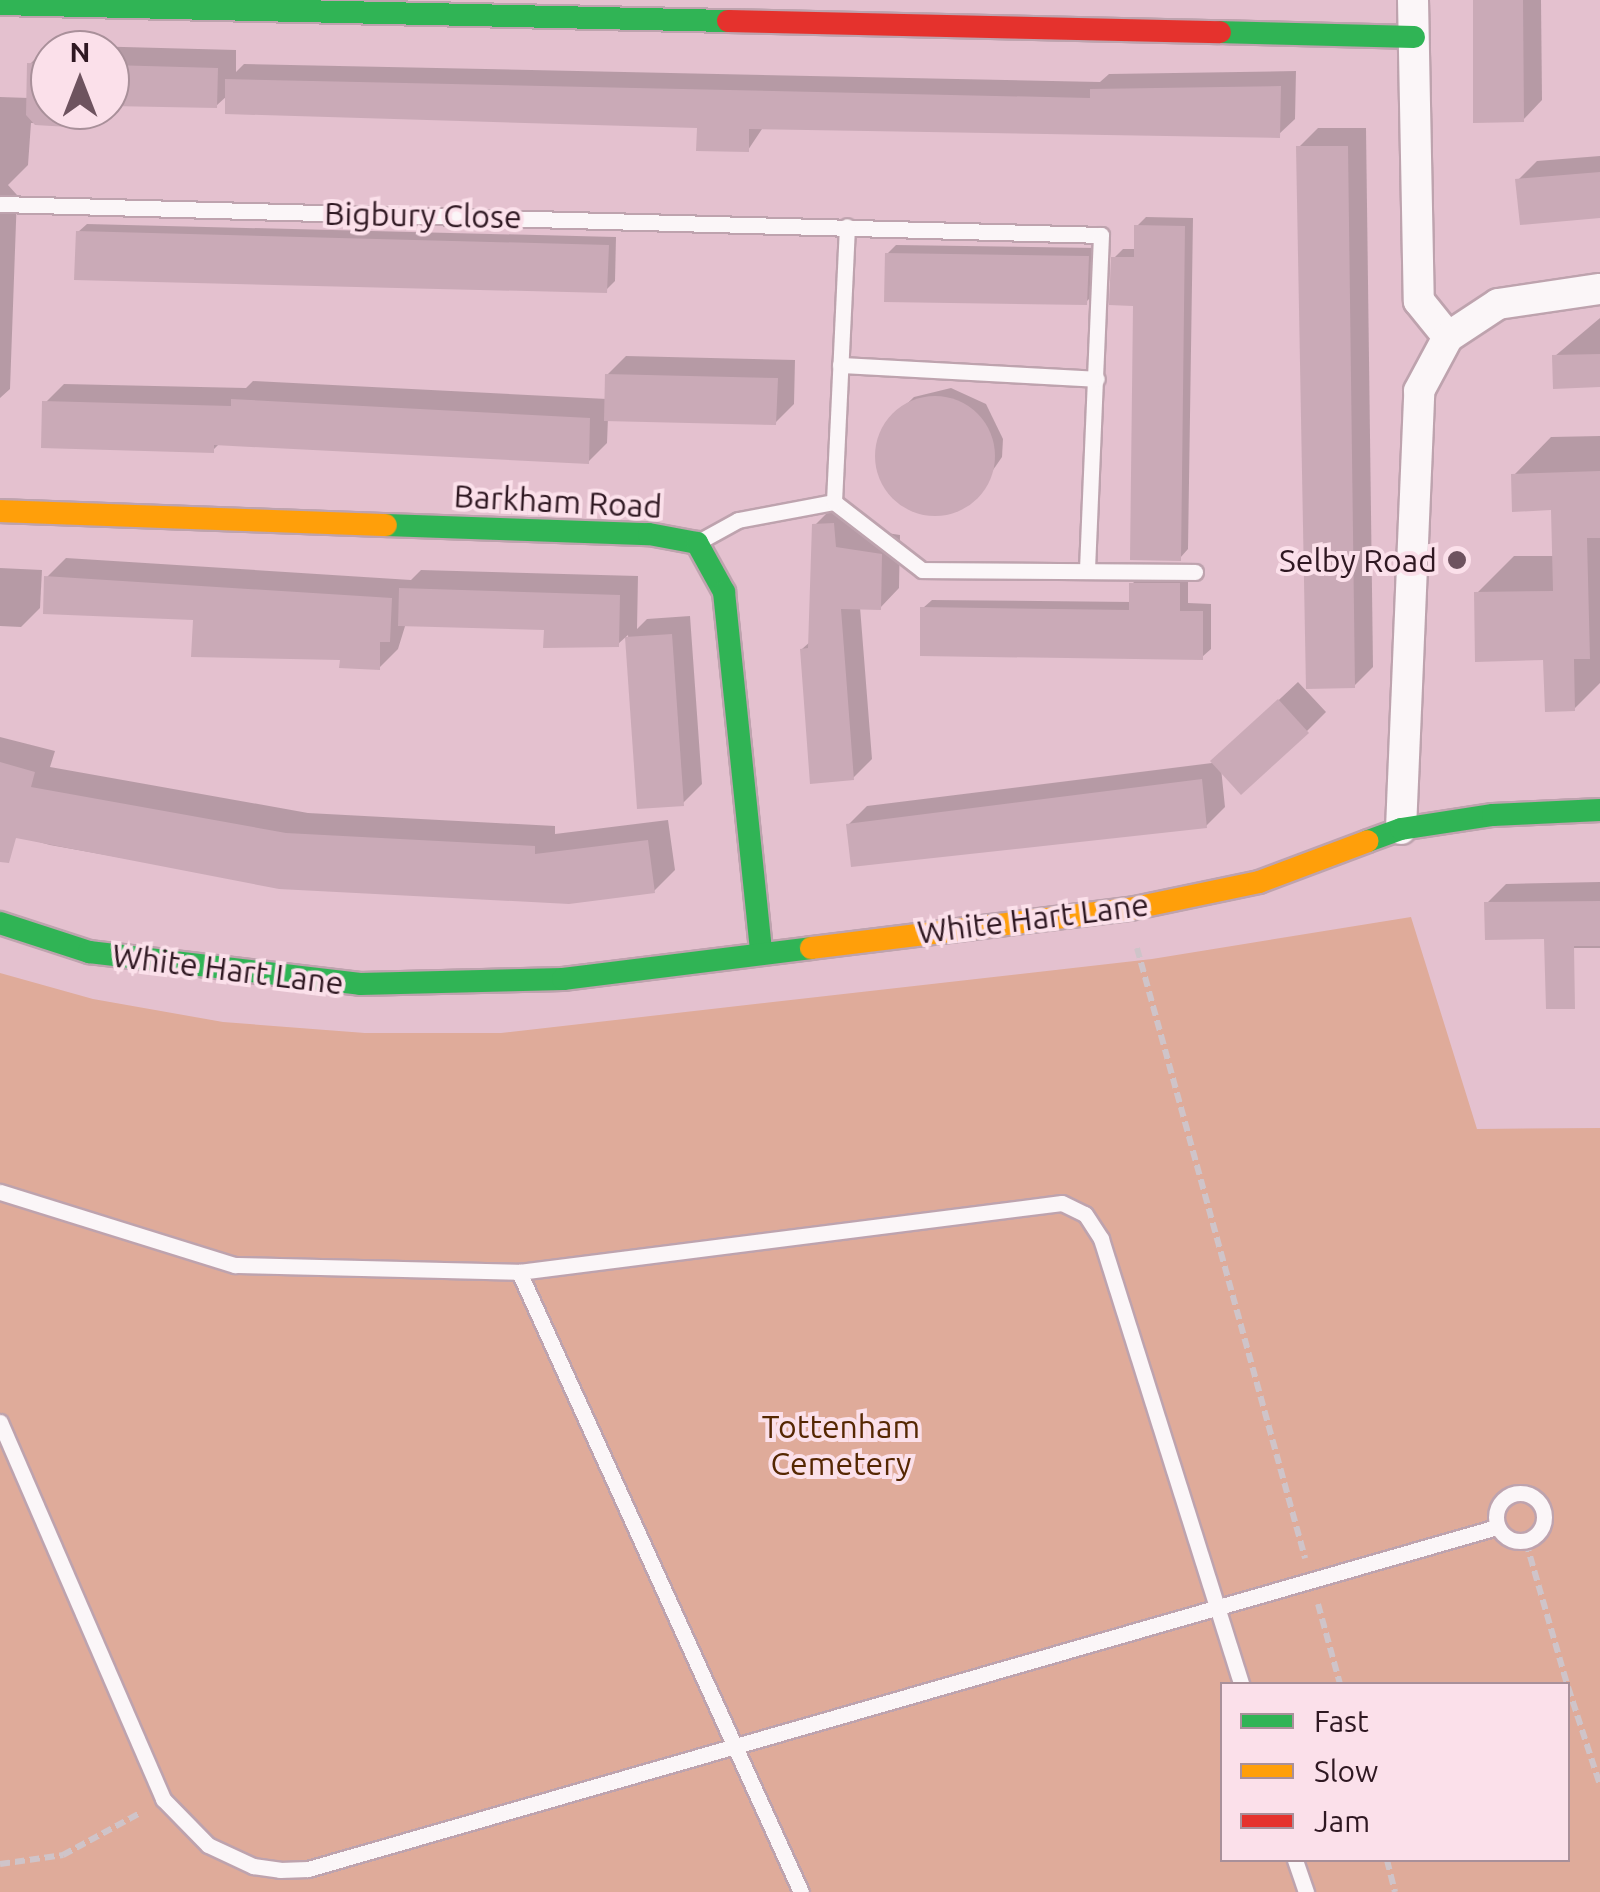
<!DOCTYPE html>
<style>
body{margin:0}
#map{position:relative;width:1600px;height:1892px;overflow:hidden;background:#e4c1cf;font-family:Ubuntu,sans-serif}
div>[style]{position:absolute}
.green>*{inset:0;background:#dfab9a}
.shadow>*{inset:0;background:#0003}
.building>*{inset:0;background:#caaab7}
.round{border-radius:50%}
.path>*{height:6px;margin-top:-3px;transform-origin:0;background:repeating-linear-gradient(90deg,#cfc4c9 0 10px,transparent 0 15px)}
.roads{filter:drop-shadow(2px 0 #bea3ae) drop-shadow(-2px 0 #bea3ae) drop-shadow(0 2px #bea3ae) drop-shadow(0 -2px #bea3ae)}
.lane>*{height:15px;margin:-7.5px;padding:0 7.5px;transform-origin:7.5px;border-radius:7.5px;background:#fbf6f8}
.lane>.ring{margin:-7.5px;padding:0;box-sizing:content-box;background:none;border:15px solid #fbf6f8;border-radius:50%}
.street>*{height:30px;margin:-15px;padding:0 15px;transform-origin:15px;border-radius:15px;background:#fbf6f8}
.fast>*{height:22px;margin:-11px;padding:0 11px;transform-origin:11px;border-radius:11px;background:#30b455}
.slow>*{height:22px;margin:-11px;padding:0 11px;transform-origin:11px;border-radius:11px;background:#ff9f0a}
.jam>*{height:22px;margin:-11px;padding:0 11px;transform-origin:11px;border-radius:11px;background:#e5322d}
.dots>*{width:28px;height:28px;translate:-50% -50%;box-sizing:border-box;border:5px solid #fbe0ea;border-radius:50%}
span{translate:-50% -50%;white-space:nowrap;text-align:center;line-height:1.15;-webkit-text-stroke:8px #fbe0ea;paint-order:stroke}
.street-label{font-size:32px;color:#2f1822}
.poi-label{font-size:32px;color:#2f1822}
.right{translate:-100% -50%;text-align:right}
.park-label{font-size:32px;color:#552702}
.legend{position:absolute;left:1220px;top:1682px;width:350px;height:180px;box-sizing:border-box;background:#fbe0ea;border:2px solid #a9909a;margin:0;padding:12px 18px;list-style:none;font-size:30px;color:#2f1822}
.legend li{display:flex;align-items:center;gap:20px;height:50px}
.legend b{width:50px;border:2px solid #a9909a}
.north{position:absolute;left:30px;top:30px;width:100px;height:100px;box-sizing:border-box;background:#fbe0ea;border:2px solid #a9909a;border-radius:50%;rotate:0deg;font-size:28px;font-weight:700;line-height:40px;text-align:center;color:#2f1822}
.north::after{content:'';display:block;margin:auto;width:35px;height:45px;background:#6e535f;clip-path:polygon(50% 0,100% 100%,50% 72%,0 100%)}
</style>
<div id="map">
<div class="green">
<i style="clip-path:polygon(evenodd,1411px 917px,1477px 1129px,1600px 1128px,1600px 1892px,0 1892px,0 973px,93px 999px,223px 1022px,365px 1033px,501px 1033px,1152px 959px,1411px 917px,1222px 1684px,1568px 1684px,1568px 1860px,1222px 1860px,1222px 1684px)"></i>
</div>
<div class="shadow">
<i style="clip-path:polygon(1476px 0,1541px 0,1542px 100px,1523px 120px)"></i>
<i style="clip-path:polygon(49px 45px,236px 50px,236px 72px,244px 64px,1100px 82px,1109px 74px,1296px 71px,1295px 119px,1278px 135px,764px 126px,748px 150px,700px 126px,228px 95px,216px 106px,110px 104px,110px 50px,50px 50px,50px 110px,82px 110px,68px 124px,31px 123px,28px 165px,8px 185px,17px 195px,10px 389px,0 398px,0 97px,29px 98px,30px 64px)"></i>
<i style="clip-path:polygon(1318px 128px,1366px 128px,1373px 667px,1354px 686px,1299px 147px)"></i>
<i style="clip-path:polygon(1600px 156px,1600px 215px,1518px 180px,1537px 161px)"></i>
<i style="clip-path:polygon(1146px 217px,1193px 218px,1188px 549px,1180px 558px,1136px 303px,1114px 258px,1123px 249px,1137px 249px,1137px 226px)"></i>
<i style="clip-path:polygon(87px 224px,616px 237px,615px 281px,606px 290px,78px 232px)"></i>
<i style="clip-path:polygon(896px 245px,1097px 248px,1095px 293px,1086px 302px,887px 254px)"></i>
<i style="clip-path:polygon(1600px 318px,1600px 385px,1555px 356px)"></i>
<i style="clip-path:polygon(626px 356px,795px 360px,794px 404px,775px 423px,608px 418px,607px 443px,588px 462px,220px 443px,213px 450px,45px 403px,64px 384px,246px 388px,253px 381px,607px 399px,607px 375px)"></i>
<i style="clip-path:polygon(951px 388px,986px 404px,1003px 439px,1002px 457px,973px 499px,939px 513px,911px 510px,889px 491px,877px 456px,889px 421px,914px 397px)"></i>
<i style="clip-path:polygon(1600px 436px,1600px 683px,1574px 709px,1546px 657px,1476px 594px,1514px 556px,1555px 556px,1553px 508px,1514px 475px,1551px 437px)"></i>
<i style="clip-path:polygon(852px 505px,854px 528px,900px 535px,899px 588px,880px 608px,860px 607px,872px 759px,853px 778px,802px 649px,811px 641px,815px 525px,834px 506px)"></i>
<i style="clip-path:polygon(66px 558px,411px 580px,421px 570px,638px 576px,637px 629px,647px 619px,690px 616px,702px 784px,683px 803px,640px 807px,628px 635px,618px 644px,546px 628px,406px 623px,398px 649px,379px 668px,47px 577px)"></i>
<i style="clip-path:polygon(0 568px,42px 570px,40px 608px,21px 627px,0 626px)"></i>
<i style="clip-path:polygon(1141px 575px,1188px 575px,1188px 603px,1211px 604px,1211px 649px,1202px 657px,923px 608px,932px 600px,1132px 602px,1132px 584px)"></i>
<i style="clip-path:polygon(1298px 682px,1326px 712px,1307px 731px,1221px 768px,1225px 807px,1206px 826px,848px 825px,867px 806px,1212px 763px)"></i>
<i style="clip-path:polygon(0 737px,55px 751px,50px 767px,308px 813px,555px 826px,555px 834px,668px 820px,675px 870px,654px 891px,280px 886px,50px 845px,0 831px)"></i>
<i style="clip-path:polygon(1600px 882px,1600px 948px,1547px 948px,1546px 937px,1487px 903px,1506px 884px)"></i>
</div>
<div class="building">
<i style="clip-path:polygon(1473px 0,1523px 0,1524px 122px,1473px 123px)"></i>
<i style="clip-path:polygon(27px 63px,50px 64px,50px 110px,69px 110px,69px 127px,35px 125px,26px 115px)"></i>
<i style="clip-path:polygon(110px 65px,218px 68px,217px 108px,110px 106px)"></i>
<i style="clip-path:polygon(225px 79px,1090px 98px,1090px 89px,1281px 86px,1280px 138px,749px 129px,749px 152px,696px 151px,697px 128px,225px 114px)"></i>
<i style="clip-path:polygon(1296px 146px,1348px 146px,1355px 688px,1306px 689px)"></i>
<i style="clip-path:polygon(1600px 172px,1600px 218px,1520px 225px,1515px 179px)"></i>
<i style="clip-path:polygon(1134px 225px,1185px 226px,1181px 561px,1130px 560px,1133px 306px,1109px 305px,1111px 257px,1134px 257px)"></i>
<i style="clip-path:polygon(76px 231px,609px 245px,607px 293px,74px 280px)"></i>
<i style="clip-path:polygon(885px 253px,1089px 256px,1087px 305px,884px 302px)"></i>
<i style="clip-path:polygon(1600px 354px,1600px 387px,1553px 389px,1552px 355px)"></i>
<i style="clip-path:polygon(605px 374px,778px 378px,776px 425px,604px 421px)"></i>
<i class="round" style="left:875px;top:396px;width:120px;height:120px"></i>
<i style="clip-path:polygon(231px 399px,590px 418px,589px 464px,214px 445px,214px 453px,41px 448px,42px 401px,231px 406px)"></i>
<i style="clip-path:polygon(1600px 471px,1600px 538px,1587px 538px,1590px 659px,1574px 659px,1575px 711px,1545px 712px,1543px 660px,1475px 662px,1474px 592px,1553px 591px,1551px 510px,1512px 512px,1511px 474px)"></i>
<i style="clip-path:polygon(834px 523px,836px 547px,882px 554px,881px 610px,841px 609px,854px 780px,810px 784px,800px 649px,808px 648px,812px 524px)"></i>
<i style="clip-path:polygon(44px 576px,392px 598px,390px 642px,380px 642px,380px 670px,339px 668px,340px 660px,191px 657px,193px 620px,43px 614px)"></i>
<i style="clip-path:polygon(1129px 583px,1180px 583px,1180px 611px,1203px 611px,1203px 660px,920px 656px,920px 607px,1129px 610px)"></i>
<i style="clip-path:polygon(399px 588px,620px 595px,619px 647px,543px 648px,544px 630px,398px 626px)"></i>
<i style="clip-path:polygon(672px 634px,684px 806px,637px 809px,625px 637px)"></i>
<i style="clip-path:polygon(1278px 699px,1309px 733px,1241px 795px,1210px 761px)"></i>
<i style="clip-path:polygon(0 762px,35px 772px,31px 787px,286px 833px,535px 846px,535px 854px,648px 840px,655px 893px,569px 904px,279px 889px,16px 838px,9px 863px,0 862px)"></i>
<i style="clip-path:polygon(1202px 779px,1207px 828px,851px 867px,846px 824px)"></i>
<i style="clip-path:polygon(1600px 901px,1600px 946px,1574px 946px,1575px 1009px,1546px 1009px,1544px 939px,1485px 940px,1484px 902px)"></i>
</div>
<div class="path">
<i style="left:1137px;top:948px;width:633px;rotate:74.6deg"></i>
<i style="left:1526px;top:1542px;width:148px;rotate:73.9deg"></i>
<i style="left:1318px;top:1604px;width:83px;rotate:74.6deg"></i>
<i style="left:1568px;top:1687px;width:103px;rotate:71.9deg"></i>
<i style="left:1387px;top:1860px;width:33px;rotate:76deg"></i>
<i style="left:0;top:1864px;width:64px;rotate:-8.1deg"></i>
<i style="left:63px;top:1855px;width:88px;rotate:-28.6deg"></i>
</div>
<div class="roads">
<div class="lane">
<i style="left:0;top:204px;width:1101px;rotate:1.61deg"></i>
<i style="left:1101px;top:235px;width:336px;rotate:92.4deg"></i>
<i style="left:840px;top:365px;width:257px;rotate:3.1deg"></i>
<i style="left:834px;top:502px;width:111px;rotate:37.7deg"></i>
<i style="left:922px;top:570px;width:273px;rotate:0.4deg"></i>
<i style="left:700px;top:541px;width:43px;rotate:-28.9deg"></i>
<i style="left:738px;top:520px;width:98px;rotate:-10.6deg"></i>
<i style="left:834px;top:502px;width:276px;rotate:-87.3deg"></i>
<i style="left:0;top:1192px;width:246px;rotate:17.3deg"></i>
<i style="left:235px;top:1265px;width:284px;rotate:1.4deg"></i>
<i style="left:519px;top:1272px;width:547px;rotate:-7.24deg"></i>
<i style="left:1062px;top:1203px;width:25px;rotate:26deg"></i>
<i style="left:1085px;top:1214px;width:30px;rotate:57deg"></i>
<i style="left:1101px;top:1239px;width:467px;rotate:72.5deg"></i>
<i style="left:519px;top:1272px;width:681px;rotate:65.54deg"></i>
<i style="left:0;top:1422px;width:411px;rotate:66.6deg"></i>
<i style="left:163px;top:1799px;width:64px;rotate:45.6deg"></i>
<i style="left:208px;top:1845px;width:50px;rotate:25deg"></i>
<i style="left:253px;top:1866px;width:27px;rotate:8deg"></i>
<i style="left:280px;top:1870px;width:28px;rotate:-2deg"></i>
<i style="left:308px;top:1869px;width:1237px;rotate:-16.05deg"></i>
<i class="ring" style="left:1496px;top:1493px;width:33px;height:33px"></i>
<i style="left:1295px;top:1860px;width:34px;rotate:71deg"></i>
</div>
<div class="street">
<i style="left:1413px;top:0;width:301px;rotate:88.9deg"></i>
<i style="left:1419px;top:301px;width:46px;rotate:51.1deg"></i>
<i style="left:1401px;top:829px;width:438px;rotate:-87.6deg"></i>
<i style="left:1419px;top:391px;width:61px;rotate:-61.8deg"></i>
<i style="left:1448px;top:337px;width:60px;rotate:-33.4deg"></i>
<i style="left:1498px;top:304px;width:103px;rotate:-8.4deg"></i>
</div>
<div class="fast">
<i style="left:0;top:4px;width:728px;rotate:1.34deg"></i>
<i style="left:1220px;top:32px;width:194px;rotate:1.5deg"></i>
<i style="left:386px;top:525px;width:263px;rotate:2deg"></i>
<i style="left:649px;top:534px;width:49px;rotate:10.6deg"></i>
<i style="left:697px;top:543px;width:56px;rotate:61.1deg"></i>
<i style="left:724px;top:592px;width:360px;rotate:84.1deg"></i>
<i style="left:1368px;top:841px;width:35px;rotate:-20deg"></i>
<i style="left:1401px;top:829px;width:93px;rotate:-8.7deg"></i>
<i style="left:1493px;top:815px;width:107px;rotate:-2.7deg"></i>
<i style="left:0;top:923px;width:94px;rotate:18deg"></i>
<i style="left:89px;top:952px;width:273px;rotate:6.7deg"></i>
<i style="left:360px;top:984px;width:203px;rotate:-1.4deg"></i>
<i style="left:563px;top:979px;width:250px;rotate:-7.1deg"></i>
</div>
<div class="slow">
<i style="left:0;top:511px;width:386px;rotate:2.1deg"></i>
<i style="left:811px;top:948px;width:321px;rotate:-7deg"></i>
<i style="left:1130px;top:909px;width:132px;rotate:-11.8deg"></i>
<i style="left:1259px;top:882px;width:116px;rotate:-20.6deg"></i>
</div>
<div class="jam">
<i style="left:728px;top:21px;width:492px;rotate:1.3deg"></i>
</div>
</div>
<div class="dots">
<i style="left:1457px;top:560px;background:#6e535f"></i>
</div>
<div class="street-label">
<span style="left:423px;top:215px;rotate:1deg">Bigbury Close</span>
<span style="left:558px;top:501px;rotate:3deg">Barkham Road</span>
<span style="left:1033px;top:918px;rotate:-7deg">White Hart Lane</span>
<span style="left:228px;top:969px;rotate:7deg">White Hart Lane</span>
</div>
<div class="poi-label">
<span class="right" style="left:1437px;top:560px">Selby Road</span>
</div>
<div class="park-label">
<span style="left:841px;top:1445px">Tottenham<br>Cemetery</span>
</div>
<ul class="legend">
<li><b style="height:12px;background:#30b455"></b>Fast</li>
<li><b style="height:12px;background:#ff9f0a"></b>Slow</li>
<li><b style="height:12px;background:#e5322d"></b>Jam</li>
</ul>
<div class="north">N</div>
</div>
